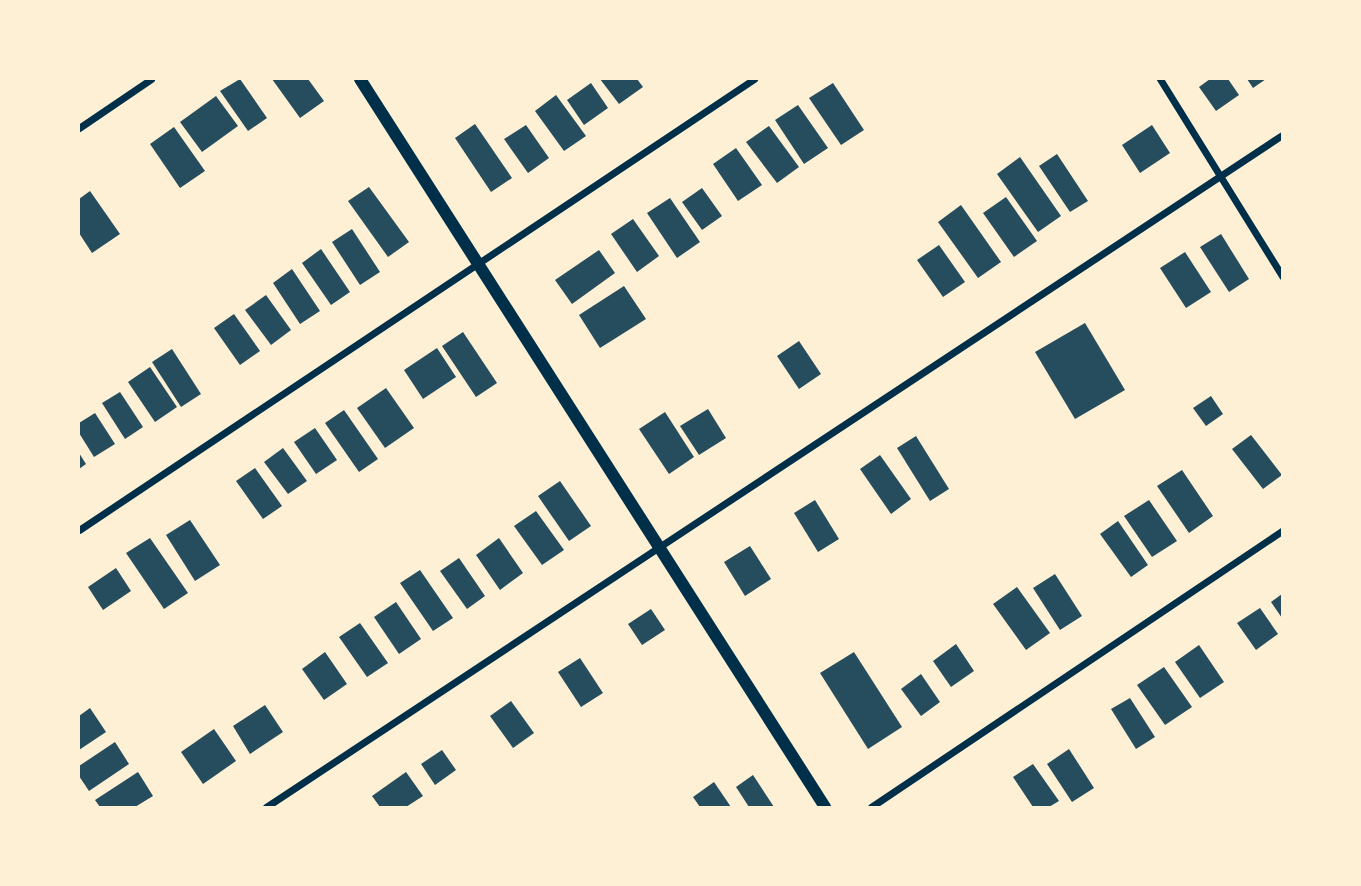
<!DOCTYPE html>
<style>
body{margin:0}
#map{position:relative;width:1361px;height:886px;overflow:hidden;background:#fdf0d5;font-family:Montserrat,sans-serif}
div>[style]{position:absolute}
.building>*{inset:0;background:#264d5e}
.minor>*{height:7px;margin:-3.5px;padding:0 3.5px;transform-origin:3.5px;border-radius:3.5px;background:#003049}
.secondary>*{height:12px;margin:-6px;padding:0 6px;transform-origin:6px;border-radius:6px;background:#003049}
span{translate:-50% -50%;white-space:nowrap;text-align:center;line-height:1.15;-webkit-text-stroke:6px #fdf0d5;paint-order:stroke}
.frame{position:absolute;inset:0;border:80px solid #fdf0d5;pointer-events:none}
</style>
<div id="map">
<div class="building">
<i style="clip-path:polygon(240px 79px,267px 118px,248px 131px,220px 91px)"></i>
<i style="clip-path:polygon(272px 79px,308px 79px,324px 101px,300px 118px)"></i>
<i style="clip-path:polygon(600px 79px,637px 79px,643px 87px,619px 104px)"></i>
<i style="clip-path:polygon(1210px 79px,1228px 79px,1239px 95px,1216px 111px,1199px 87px)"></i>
<i style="clip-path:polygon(1247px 79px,1266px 79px,1253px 88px)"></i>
<i style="clip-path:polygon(591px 83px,608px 108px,584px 125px,567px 100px)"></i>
<i style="clip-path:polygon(833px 83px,864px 130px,841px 145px,809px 98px)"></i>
<i style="clip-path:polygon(556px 95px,586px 136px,564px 151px,535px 111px)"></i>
<i style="clip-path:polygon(216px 96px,238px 126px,202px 152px,180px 122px)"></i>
<i style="clip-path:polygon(798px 105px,828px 148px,804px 164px,775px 120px)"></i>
<i style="clip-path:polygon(475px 124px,512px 178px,491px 192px,455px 138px)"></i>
<i style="clip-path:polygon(526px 125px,549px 158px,528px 173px,504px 139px)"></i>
<i style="clip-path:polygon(1152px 125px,1170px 153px,1140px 173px,1122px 145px)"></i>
<i style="clip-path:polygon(769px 126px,799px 167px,777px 183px,746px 142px)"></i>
<i style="clip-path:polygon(174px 127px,205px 171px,180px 188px,150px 144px)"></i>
<i style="clip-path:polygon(736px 148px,762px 185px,738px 201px,713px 164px)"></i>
<i style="clip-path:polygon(1057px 154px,1088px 201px,1070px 212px,1039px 166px)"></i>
<i style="clip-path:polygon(1020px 157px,1061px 216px,1038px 232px,997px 174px)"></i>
<i style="clip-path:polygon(369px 187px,409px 242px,388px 257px,348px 201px)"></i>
<i style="clip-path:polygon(702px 188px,722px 216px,702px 230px,682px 202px)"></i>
<i style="clip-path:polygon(90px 191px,120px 234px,92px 253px,79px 233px,79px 199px)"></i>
<i style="clip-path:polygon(1006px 197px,1037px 241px,1014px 257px,983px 213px)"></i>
<i style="clip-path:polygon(670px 198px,700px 242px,677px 258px,647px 213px)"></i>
<i style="clip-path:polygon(961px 205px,1001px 262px,978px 278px,938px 222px)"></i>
<i style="clip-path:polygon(633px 219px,659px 256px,637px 272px,611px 234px)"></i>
<i style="clip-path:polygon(352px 229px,380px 272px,360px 285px,332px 242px)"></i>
<i style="clip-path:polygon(1221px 234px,1249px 279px,1229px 292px,1200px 247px)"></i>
<i style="clip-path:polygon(939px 245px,965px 282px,943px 297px,917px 260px)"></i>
<i style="clip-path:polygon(321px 249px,350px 292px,331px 305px,302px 263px)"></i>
<i style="clip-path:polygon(599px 250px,615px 273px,572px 304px,555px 280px)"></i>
<i style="clip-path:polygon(1185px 252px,1211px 292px,1186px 308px,1160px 268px)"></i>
<i style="clip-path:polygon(292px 269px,320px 311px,300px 324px,273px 283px)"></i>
<i style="clip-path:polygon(624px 286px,646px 319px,600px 348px,579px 315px)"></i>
<i style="clip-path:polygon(266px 295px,291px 330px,271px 345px,245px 310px)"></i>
<i style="clip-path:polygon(234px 314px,260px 351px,240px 365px,214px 328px)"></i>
<i style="clip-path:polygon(1085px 323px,1125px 390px,1075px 419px,1035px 352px)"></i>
<i style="clip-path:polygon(463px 332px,497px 383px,476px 397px,442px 346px)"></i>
<i style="clip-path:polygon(799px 341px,821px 374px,799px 389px,777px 356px)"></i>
<i style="clip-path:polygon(437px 348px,456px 377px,423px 399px,404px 370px)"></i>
<i style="clip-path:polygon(172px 349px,201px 394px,181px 407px,152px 362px)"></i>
<i style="clip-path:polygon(150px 367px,177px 407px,155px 422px,128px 382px)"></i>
<i style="clip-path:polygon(386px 388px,414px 428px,385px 448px,357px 408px)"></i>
<i style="clip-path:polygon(120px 392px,143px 427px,125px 439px,102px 403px)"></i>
<i style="clip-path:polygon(1211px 396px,1223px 414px,1206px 426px,1193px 408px)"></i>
<i style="clip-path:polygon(708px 409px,726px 438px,699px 455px,680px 426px)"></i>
<i style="clip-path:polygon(344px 410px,378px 459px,359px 472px,325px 423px)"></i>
<i style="clip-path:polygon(665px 412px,694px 457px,669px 474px,639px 429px)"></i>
<i style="clip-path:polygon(95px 413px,115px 444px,94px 457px,79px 433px,79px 423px)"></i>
<i style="clip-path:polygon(315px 428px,337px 460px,316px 474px,294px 442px)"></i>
<i style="clip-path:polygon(1251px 435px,1282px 475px,1263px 489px,1232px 449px)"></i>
<i style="clip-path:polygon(916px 436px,949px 489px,930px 501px,897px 448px)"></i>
<i style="clip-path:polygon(283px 448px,307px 481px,288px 494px,264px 462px)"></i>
<i style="clip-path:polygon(79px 453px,86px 464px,79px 469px)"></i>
<i style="clip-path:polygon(880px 455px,911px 499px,891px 514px,860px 469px)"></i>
<i style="clip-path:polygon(255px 468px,282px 506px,263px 519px,236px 481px)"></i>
<i style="clip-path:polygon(1182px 470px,1213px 516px,1189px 533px,1157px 486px)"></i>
<i style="clip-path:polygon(560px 481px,591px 526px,569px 541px,538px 496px)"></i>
<i style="clip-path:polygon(815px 500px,839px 539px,818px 552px,794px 513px)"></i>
<i style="clip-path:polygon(1149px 500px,1177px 541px,1152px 557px,1124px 516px)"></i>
<i style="clip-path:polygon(536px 511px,564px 550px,542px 565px,514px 526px)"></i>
<i style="clip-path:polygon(190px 520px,220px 565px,195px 581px,166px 535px)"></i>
<i style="clip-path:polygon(1118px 521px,1148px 565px,1131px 577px,1100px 534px)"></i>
<i style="clip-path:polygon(150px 538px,188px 593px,164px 609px,126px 553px)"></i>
<i style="clip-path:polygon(499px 538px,523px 573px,500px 590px,476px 555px)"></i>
<i style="clip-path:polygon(750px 546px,771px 579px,745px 596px,724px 562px)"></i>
<i style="clip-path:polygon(459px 558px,485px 596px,467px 609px,440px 571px)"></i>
<i style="clip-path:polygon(116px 568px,131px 591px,103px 610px,88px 587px)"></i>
<i style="clip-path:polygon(420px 570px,453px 618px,433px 631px,400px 583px)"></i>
<i style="clip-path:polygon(1055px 574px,1082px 616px,1060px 630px,1033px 588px)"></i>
<i style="clip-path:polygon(1017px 587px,1050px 633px,1026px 650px,993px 604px)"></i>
<i style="clip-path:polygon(1282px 594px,1282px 618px,1271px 602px)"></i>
<i style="clip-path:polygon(396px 602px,421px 639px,399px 654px,374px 617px)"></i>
<i style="clip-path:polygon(1260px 608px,1278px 634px,1256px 650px,1237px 623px)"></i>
<i style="clip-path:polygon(651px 609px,665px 630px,642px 645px,628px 624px)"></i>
<i style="clip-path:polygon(360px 623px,388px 663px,367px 677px,339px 637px)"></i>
<i style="clip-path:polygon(956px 644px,974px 671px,951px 687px,933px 661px)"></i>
<i style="clip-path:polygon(1199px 645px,1224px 682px,1200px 698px,1175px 662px)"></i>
<i style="clip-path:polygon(325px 652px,347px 684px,324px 700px,302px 669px)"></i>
<i style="clip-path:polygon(854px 652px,902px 727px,868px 749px,820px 673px)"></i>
<i style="clip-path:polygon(580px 658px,603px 693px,581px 707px,558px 672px)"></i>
<i style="clip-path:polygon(1164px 667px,1192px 707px,1165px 725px,1137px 685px)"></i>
<i style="clip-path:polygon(921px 674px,940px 702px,921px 716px,901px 689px)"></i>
<i style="clip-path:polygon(1130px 698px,1155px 737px,1136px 749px,1111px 709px)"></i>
<i style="clip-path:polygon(511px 701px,534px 733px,513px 748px,490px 716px)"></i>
<i style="clip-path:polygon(265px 705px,283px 732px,250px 754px,233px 726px)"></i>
<i style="clip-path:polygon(90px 708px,106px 732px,79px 750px,79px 716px)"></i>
<i style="clip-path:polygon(214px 729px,236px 761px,203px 784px,181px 752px)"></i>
<i style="clip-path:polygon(115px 742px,129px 764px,89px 791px,79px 776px,79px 766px)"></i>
<i style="clip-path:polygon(1069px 749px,1094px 788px,1072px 802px,1047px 764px)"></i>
<i style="clip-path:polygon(442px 750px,456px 770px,435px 785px,421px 764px)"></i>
<i style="clip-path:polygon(1033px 764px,1059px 801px,1049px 807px,1033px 807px,1013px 777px)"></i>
<i style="clip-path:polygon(138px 772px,153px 796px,135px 807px,100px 807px,95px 800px)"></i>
<i style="clip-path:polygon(406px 772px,423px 796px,406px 807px,380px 807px,372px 796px)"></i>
<i style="clip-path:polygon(753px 775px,774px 807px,749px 807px,736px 787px)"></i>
<i style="clip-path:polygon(714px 782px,731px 807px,700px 807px,693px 797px)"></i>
</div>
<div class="minor">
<i style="left:1160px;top:79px;width:232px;rotate:58.2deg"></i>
<i style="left:79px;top:128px;width:87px;rotate:-34.2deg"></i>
<i style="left:79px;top:530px;width:812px;rotate:-33.75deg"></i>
<i style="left:266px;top:807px;width:1218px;rotate:-33.48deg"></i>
<i style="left:871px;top:807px;width:495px;rotate:-33.9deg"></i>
</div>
<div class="secondary">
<i style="left:360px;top:79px;width:864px;rotate:57.43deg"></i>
</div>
<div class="frame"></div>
</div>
